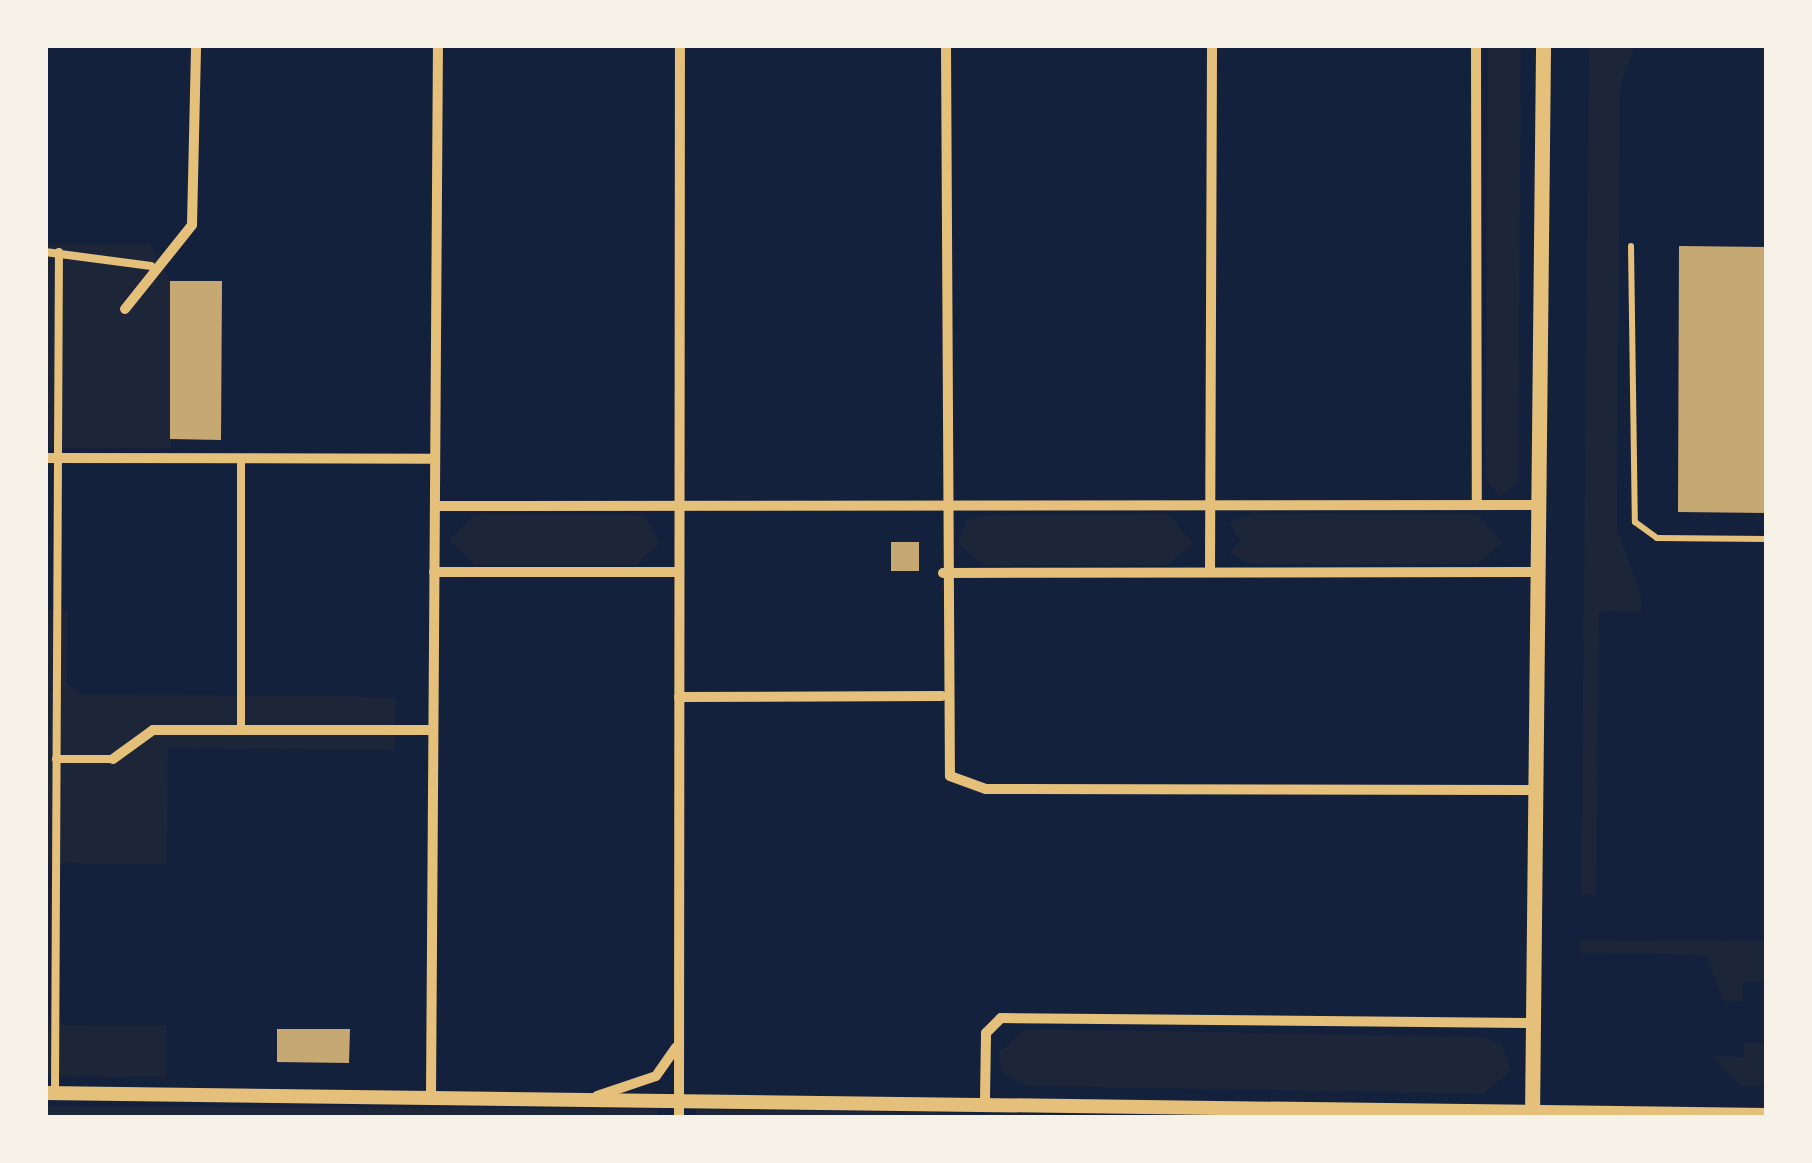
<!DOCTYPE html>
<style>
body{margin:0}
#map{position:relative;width:1812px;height:1163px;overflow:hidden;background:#14213d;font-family:Helvetica,sans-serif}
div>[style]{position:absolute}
.green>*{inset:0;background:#1d2539}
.building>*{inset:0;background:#c6a872}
.service>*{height:6px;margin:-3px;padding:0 3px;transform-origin:3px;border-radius:3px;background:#e5c07b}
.pedestrian>*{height:8px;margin:-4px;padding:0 4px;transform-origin:4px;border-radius:4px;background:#e5c07b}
.minor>*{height:10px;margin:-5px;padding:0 5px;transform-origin:5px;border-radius:5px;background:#e5c07b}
.tertiary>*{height:14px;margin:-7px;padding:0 7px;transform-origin:7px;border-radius:7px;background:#e5c07b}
.secondary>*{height:15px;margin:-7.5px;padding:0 7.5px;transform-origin:7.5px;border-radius:7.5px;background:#e5c07b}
span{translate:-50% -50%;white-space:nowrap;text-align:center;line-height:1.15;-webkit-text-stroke:12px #f6f1e7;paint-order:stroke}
.frame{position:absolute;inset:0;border:48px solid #f6f1e7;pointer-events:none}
</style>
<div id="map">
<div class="green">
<i style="clip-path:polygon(1488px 45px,1521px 45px,1518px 481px,1501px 497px,1485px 480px)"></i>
<i style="clip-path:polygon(1589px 45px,1635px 45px,1620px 86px,1617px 529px,1642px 599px,1642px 611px,1599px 612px,1596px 895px,1581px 894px)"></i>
<i style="clip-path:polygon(45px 244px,150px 244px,170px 281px,171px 448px,49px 448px)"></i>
<i style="clip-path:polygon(1251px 513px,1477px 514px,1502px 543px,1477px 564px,1251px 564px,1230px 553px,1240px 540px,1230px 523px)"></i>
<i style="clip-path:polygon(475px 514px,644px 515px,660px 543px,636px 565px,475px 565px,449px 539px)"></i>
<i style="clip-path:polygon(1168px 514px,1193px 543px,1168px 565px,983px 565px,958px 545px,966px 521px,982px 515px)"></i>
<i style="clip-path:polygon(45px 610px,68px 611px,67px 684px,80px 694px,395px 697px,395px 750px,168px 748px,167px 864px,45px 863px)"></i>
<i style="clip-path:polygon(1580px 940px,1767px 941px,1767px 1086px,1741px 1086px,1712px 1056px,1743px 1057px,1744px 1043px,1766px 1042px,1766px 982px,1743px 982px,1743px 1002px,1724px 1001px,1706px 955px,1580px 953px)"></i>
<i style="clip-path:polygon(45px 1025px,166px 1026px,166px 1077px,45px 1076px)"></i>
<i style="clip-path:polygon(1026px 1029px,1483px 1037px,1501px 1044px,1511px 1071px,1483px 1094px,1027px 1086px,1002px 1073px,998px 1053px)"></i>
<i style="clip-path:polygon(45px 1106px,657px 1109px,657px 1118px,45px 1118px)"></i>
<i style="clip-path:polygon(696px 1109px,1312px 1118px,696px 1118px)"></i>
</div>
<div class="building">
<i style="clip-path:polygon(1679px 246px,1767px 247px,1767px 513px,1678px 512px)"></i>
<i style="clip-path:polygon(170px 281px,222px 281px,221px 440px,170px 439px)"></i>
<i style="clip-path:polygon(891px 542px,919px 542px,919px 571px,891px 571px)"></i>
<i style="clip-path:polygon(277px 1029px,350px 1029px,349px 1063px,277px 1062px)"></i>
</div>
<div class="service">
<i style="left:1631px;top:246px;width:276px;rotate:89.2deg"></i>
<i style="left:1635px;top:522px;width:27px;rotate:36deg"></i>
<i style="left:1657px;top:538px;width:110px;rotate:0.5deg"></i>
</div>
<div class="pedestrian">
<i style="left:45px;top:252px;width:107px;rotate:7.5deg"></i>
<i style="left:241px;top:458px;width:272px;rotate:90deg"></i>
<i style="left:56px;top:759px;width:57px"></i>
<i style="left:55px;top:1093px;width:841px;rotate:-89.73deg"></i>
</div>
<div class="minor">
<i style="left:946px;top:45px;width:731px;rotate:89.69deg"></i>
<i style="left:950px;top:776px;width:38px;rotate:20deg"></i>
<i style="left:986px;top:789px;width:550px;rotate:0.1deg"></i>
<i style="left:1476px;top:45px;width:460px;rotate:89.9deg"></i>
<i style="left:125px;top:309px;width:107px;rotate:-51.4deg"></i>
<i style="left:192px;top:225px;width:180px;rotate:-88.7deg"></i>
<i style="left:45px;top:458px;width:390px;rotate:0.1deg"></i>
<i style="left:435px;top:506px;width:1104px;rotate:-0.05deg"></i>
<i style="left:434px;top:572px;width:245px"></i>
<i style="left:1210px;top:572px;width:527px;rotate:-89.78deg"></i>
<i style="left:943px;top:573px;width:594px;rotate:-0.1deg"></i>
<i style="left:679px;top:697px;width:263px;rotate:-0.2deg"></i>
<i style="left:113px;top:759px;width:49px;rotate:-35.9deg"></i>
<i style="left:153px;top:730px;width:280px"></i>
<i style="left:431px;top:1095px;width:1050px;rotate:-89.62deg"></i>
<i style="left:597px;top:1096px;width:62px;rotate:-18.7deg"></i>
<i style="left:656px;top:1076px;width:35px;rotate:-55deg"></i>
<i style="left:985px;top:1099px;width:66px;rotate:-89.1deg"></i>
<i style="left:986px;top:1033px;width:21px;rotate:-45deg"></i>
<i style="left:1001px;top:1018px;width:533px;rotate:0.54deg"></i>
<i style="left:679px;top:1118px;width:1073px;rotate:-89.95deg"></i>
</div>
<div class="tertiary">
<i style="left:45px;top:1093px;width:1722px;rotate:0.73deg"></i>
</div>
<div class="secondary">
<i style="left:1532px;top:1118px;width:1073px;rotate:-89.41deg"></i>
</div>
<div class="frame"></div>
</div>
